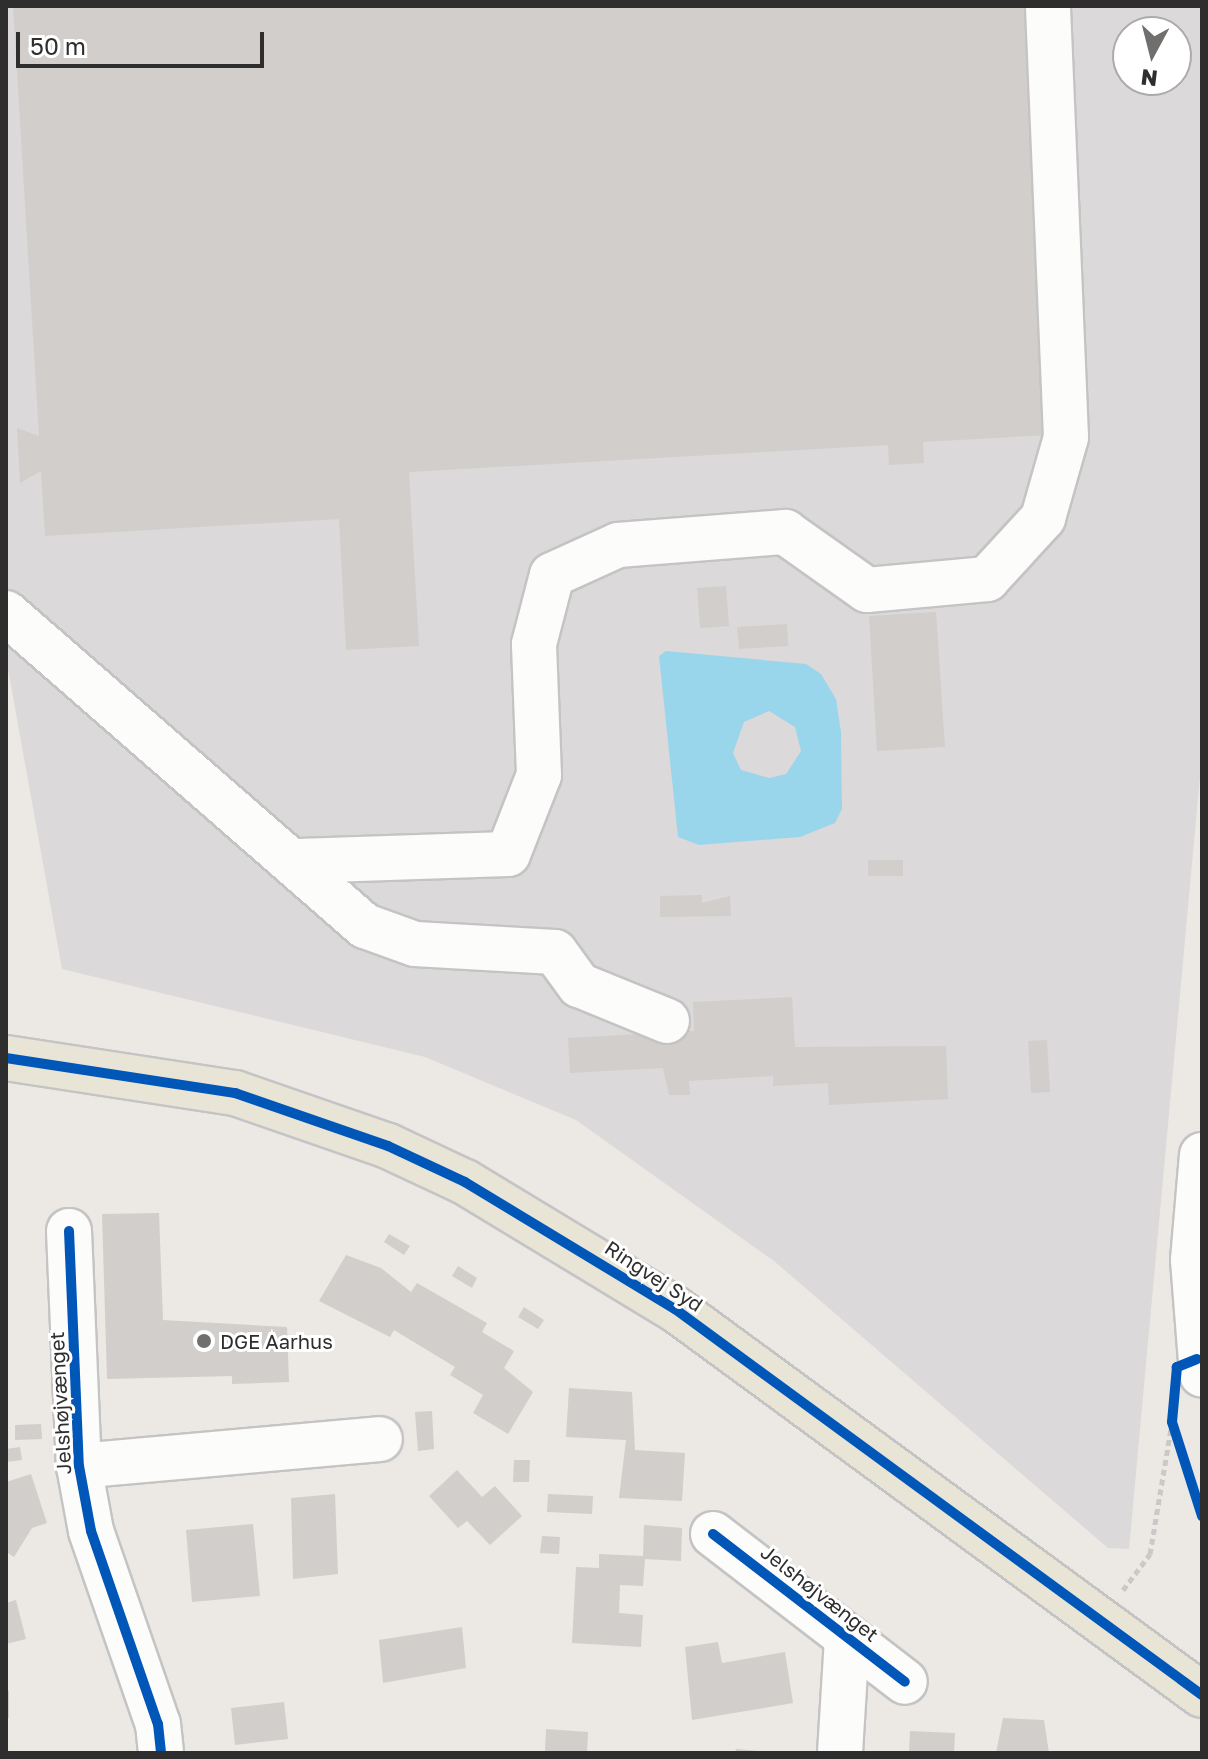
<!DOCTYPE html>
<meta charset="utf-8">
<style>
body{margin:0}
#map{position:relative;width:1208px;height:1759px;overflow:hidden;background:#ece8e4;font-family:"Golos Text",sans-serif}
div>[style]{position:absolute}
.industrial>*{inset:0;background:#dcd9db}
.water>*{inset:0;background:#99d6ec}
.building>*{inset:0;background:#d1cecb}
.path>*{height:5px;margin-top:-2.5px;transform-origin:0;background:repeating-linear-gradient(90deg,#c9c9c8 0 6px,transparent 0 10px)}
.roads{filter:drop-shadow(2px 0 #c5c4c5) drop-shadow(-2px 0 #c5c4c5) drop-shadow(0 2px #c5c4c5) drop-shadow(0 -2px #c5c4c5)}
.minor>*{height:44px;margin:-22px;padding:0 22px;transform-origin:22px;border-radius:22px;background:#fcfcfb}
.major>*{height:44px;margin:-22px;padding:0 22px;transform-origin:22px;border-radius:22px;background:#e8e4d6}
.cycleway>*{height:10px;margin:-5px;padding:0 5px;transform-origin:5px;border-radius:5px;background:#0057b8}
.dots>*{width:22px;height:22px;translate:-50% -50%;box-sizing:border-box;border:4px solid #fff;border-radius:50%}
span{translate:-50% -50%;white-space:nowrap;text-align:center;line-height:1.15;-webkit-text-stroke:6px #fff;paint-order:stroke}
.street-label{font-size:20px;color:#2e2e2e}
.poi-label{font-size:20px;color:#2e2e2e}
.left{translate:0 -50%;text-align:left}
.frame{position:absolute;inset:0;border:8px solid #2e2e2e;pointer-events:none}
.north{position:absolute;left:1112px;top:16px;width:80px;height:80px;box-sizing:border-box;background:#fff;border:2px solid #ababab;border-radius:50%;rotate:187deg;font-size:22px;font-weight:700;line-height:32px;text-align:center;color:#2e2e2e}
.north::after{content:'';display:block;margin:auto;width:28px;height:36px;background:#706f6e;clip-path:polygon(50% 0,100% 100%,50% 72%,0 100%)}
.scale{position:absolute;left:16px;top:32px;width:248px;height:36px;box-sizing:border-box;border:4px solid #2e2e2e;border-top:0;padding-left:10px;font-size:24px;line-height:28px;white-space:nowrap;color:#2e2e2e;-webkit-text-stroke:6px #fff;paint-order:stroke}
</style>
<div id="map">
<div class="industrial">
<i style="clip-path:polygon(evenodd,6px 6px,1202px 6px,1202px 755px,1129px 1549px,1108px 1548px,774px 1261px,576px 1120px,425px 1057px,62px 969px,6px 658px,6px 6px,1128px 32px,1176px 32px,1176px 80px,1128px 80px,1128px 32px)"></i>
</div>
<div class="water">
<i style="clip-path:polygon(evenodd,666px 651px,806px 664px,821px 674px,836px 699px,841px 732px,842px 809px,835px 823px,800px 837px,699px 845px,678px 837px,659px 656px,666px 651px,769px 711px,795px 727px,801px 751px,786px 774px,769px 778px,741px 770px,733px 753px,744px 722px,769px 711px)"></i>
</div>
<div class="building">
<i style="clip-path:polygon(13px 6px,1025px 6px,1050px 435px,923px 442px,924px 463px,889px 465px,888px 445px,409px 472px,419px 646px,346px 650px,339px 519px,45px 536px,41px 471px,20px 483px,17px 428px,39px 436px)"></i>
<i style="clip-path:polygon(726px 586px,729px 626px,700px 628px,697px 588px)"></i>
<i style="clip-path:polygon(936px 612px,945px 747px,877px 751px,869px 616px)"></i>
<i style="clip-path:polygon(787px 624px,788px 646px,739px 649px,737px 627px)"></i>
<i style="clip-path:polygon(868px 860px,903px 860px,903px 876px,868px 876px)"></i>
<i style="clip-path:polygon(702px 895px,702px 903px,730px 896px,731px 916px,660px 917px,660px 896px)"></i>
<i style="clip-path:polygon(792px 997px,795px 1047px,946px 1046px,948px 1099px,829px 1105px,828px 1083px,773px 1086px,773px 1076px,689px 1081px,690px 1095px,669px 1095px,663px 1068px,570px 1073px,568px 1038px,694px 1031px,693px 1002px)"></i>
<i style="clip-path:polygon(1047px 1040px,1050px 1092px,1031px 1093px,1028px 1041px)"></i>
<i style="clip-path:polygon(159px 1213px,163px 1320px,287px 1327px,289px 1382px,232px 1384px,232px 1376px,107px 1379px,102px 1214px)"></i>
<i style="clip-path:polygon(389px 1234px,410px 1246px,404px 1255px,384px 1242px)"></i>
<i style="clip-path:polygon(346px 1255px,381px 1268px,411px 1292px,417px 1283px,487px 1323px,482px 1332px,514px 1351px,504px 1368px,533px 1392px,508px 1434px,473px 1413px,483px 1395px,450px 1375px,455px 1367px,394px 1330px,390px 1337px,319px 1301px)"></i>
<i style="clip-path:polygon(458px 1266px,477px 1278px,472px 1288px,452px 1276px)"></i>
<i style="clip-path:polygon(524px 1307px,544px 1320px,538px 1329px,518px 1317px)"></i>
<i style="clip-path:polygon(569px 1388px,632px 1392px,635px 1450px,685px 1453px,682px 1501px,619px 1498px,626px 1440px,566px 1437px)"></i>
<i style="clip-path:polygon(432px 1411px,434px 1449px,418px 1451px,415px 1412px)"></i>
<i style="clip-path:polygon(41px 1424px,42px 1439px,15px 1440px,15px 1425px)"></i>
<i style="clip-path:polygon(20px 1447px,22px 1460px,6px 1462px,6px 1449px)"></i>
<i style="clip-path:polygon(514px 1460px,530px 1460px,529px 1482px,513px 1482px)"></i>
<i style="clip-path:polygon(457px 1470px,482px 1497px,495px 1486px,522px 1516px,490px 1545px,467px 1521px,458px 1528px,429px 1496px)"></i>
<i style="clip-path:polygon(31px 1474px,47px 1523px,32px 1528px,14px 1557px,6px 1552px,6px 1482px)"></i>
<i style="clip-path:polygon(335px 1494px,338px 1574px,293px 1579px,291px 1498px)"></i>
<i style="clip-path:polygon(548px 1494px,593px 1496px,592px 1514px,547px 1512px)"></i>
<i style="clip-path:polygon(253px 1524px,260px 1596px,192px 1602px,186px 1530px)"></i>
<i style="clip-path:polygon(644px 1525px,682px 1528px,681px 1561px,645px 1559px,643px 1586px,620px 1585px,619px 1613px,643px 1615px,641px 1647px,572px 1643px,576px 1567px,599px 1568px,599px 1554px,643px 1556px)"></i>
<i style="clip-path:polygon(542px 1536px,560px 1537px,559px 1554px,540px 1553px)"></i>
<i style="clip-path:polygon(16px 1600px,26px 1639px,6px 1644px,6px 1603px)"></i>
<i style="clip-path:polygon(462px 1627px,466px 1668px,383px 1683px,379px 1640px)"></i>
<i style="clip-path:polygon(718px 1642px,722px 1663px,785px 1652px,793px 1703px,692px 1720px,685px 1647px)"></i>
<i style="clip-path:polygon(6px 1690px,9px 1691px,9px 1718px,6px 1718px)"></i>
<i style="clip-path:polygon(284px 1702px,288px 1739px,235px 1745px,231px 1708px)"></i>
<i style="clip-path:polygon(1003px 1718px,1044px 1720px,1049px 1753px,996px 1753px)"></i>
<i style="clip-path:polygon(546px 1729px,588px 1732px,587px 1753px,545px 1753px)"></i>
<i style="clip-path:polygon(910px 1731px,955px 1733px,954px 1753px,909px 1753px)"></i>
<i style="clip-path:polygon(736px 1749px,759px 1751px,759px 1753px,735px 1753px)"></i>
</div>
<div class="path">
<i style="left:1123px;top:1590px;width:45px;rotate:-53.1deg"></i>
<i style="left:1150px;top:1554px;width:134px;rotate:-80.5deg"></i>
</div>
<div class="roads">
<div class="minor">
<i style="left:6px;top:613px;width:476px;rotate:41.1deg"></i>
<i style="left:365px;top:926px;width:53px;rotate:19.8deg"></i>
<i style="left:415px;top:944px;width:140px;rotate:3.3deg"></i>
<i style="left:555px;top:952px;width:41px;rotate:54deg"></i>
<i style="left:579px;top:985px;width:95px;rotate:22.2deg"></i>
<i style="left:298px;top:861px;width:210px;rotate:-1.9deg"></i>
<i style="left:508px;top:854px;width:85px;rotate:-68.6deg"></i>
<i style="left:539px;top:775px;width:131px;rotate:-92.2deg"></i>
<i style="left:534px;top:644px;width:71px;rotate:-75.4deg"></i>
<i style="left:552px;top:575px;width:72px;rotate:-24.4deg"></i>
<i style="left:618px;top:545px;width:168px;rotate:-4.5deg"></i>
<i style="left:785px;top:532px;width:100px;rotate:35.3deg"></i>
<i style="left:867px;top:590px;width:121px;rotate:-5.2deg"></i>
<i style="left:987px;top:579px;width:83px;rotate:-47.4deg"></i>
<i style="left:1043px;top:518px;width:84px;rotate:-74.1deg"></i>
<i style="left:1066px;top:437px;width:431px;rotate:-92.4deg"></i>
<i style="left:1202px;top:1155px;width:105px;rotate:94.9deg"></i>
<i style="left:1193px;top:1260px;width:115px;rotate:85.5deg"></i>
<i style="left:69px;top:1231px;width:235px;rotate:87.6deg"></i>
<i style="left:79px;top:1466px;width:66px;rotate:79.5deg"></i>
<i style="left:91px;top:1531px;width:204px;rotate:70.9deg"></i>
<i style="left:158px;top:1724px;width:29px;rotate:84deg"></i>
<i style="left:79px;top:1466px;width:302px;rotate:-5.1deg"></i>
<i style="left:713px;top:1534px;width:242px;rotate:37.6deg"></i>
<i style="left:840px;top:1753px;width:116px;rotate:-86.5deg"></i>
</div>
<div class="major">
<i style="left:6px;top:1058px;width:232px;rotate:8.7deg"></i>
<i style="left:235px;top:1093px;width:162px;rotate:19.1deg"></i>
<i style="left:388px;top:1146px;width:85px;rotate:25.1deg"></i>
<i style="left:465px;top:1182px;width:245px;rotate:31.2deg"></i>
<i style="left:675px;top:1309px;width:653px;rotate:36.22deg"></i>
</div>
</div>
<div class="cycleway">
<i style="left:6px;top:1058px;width:232px;rotate:8.7deg"></i>
<i style="left:235px;top:1093px;width:162px;rotate:19.1deg"></i>
<i style="left:388px;top:1146px;width:85px;rotate:25.1deg"></i>
<i style="left:465px;top:1182px;width:245px;rotate:31.2deg"></i>
<i style="left:675px;top:1309px;width:653px;rotate:36.22deg"></i>
<i style="left:69px;top:1231px;width:235px;rotate:87.6deg"></i>
<i style="left:79px;top:1466px;width:66px;rotate:79.5deg"></i>
<i style="left:91px;top:1531px;width:204px;rotate:70.9deg"></i>
<i style="left:158px;top:1724px;width:29px;rotate:84deg"></i>
<i style="left:1197px;top:1359px;width:22px;rotate:158deg"></i>
<i style="left:1177px;top:1367px;width:55px;rotate:95.2deg"></i>
<i style="left:1172px;top:1422px;width:99px;rotate:72.3deg"></i>
<i style="left:713px;top:1534px;width:242px;rotate:37.6deg"></i>
</div>
<div class="dots">
<i style="left:204px;top:1341px;background:#706f6e"></i>
</div>
<div class="street-label">
<span style="left:654px;top:1276px;rotate:33deg">Ringvej Syd</span>
<span style="left:60px;top:1403px;rotate:-93deg">Jelshøjvænget</span>
<span style="left:820px;top:1593px;rotate:38deg">Jelshøjvænget</span>
</div>
<div class="poi-label">
<span class="left" style="left:220px;top:1341px">DGE Aarhus</span>
</div>
<div class="frame"></div>
<div class="north">N</div>
<div class="scale">50 m</div>
</div>
